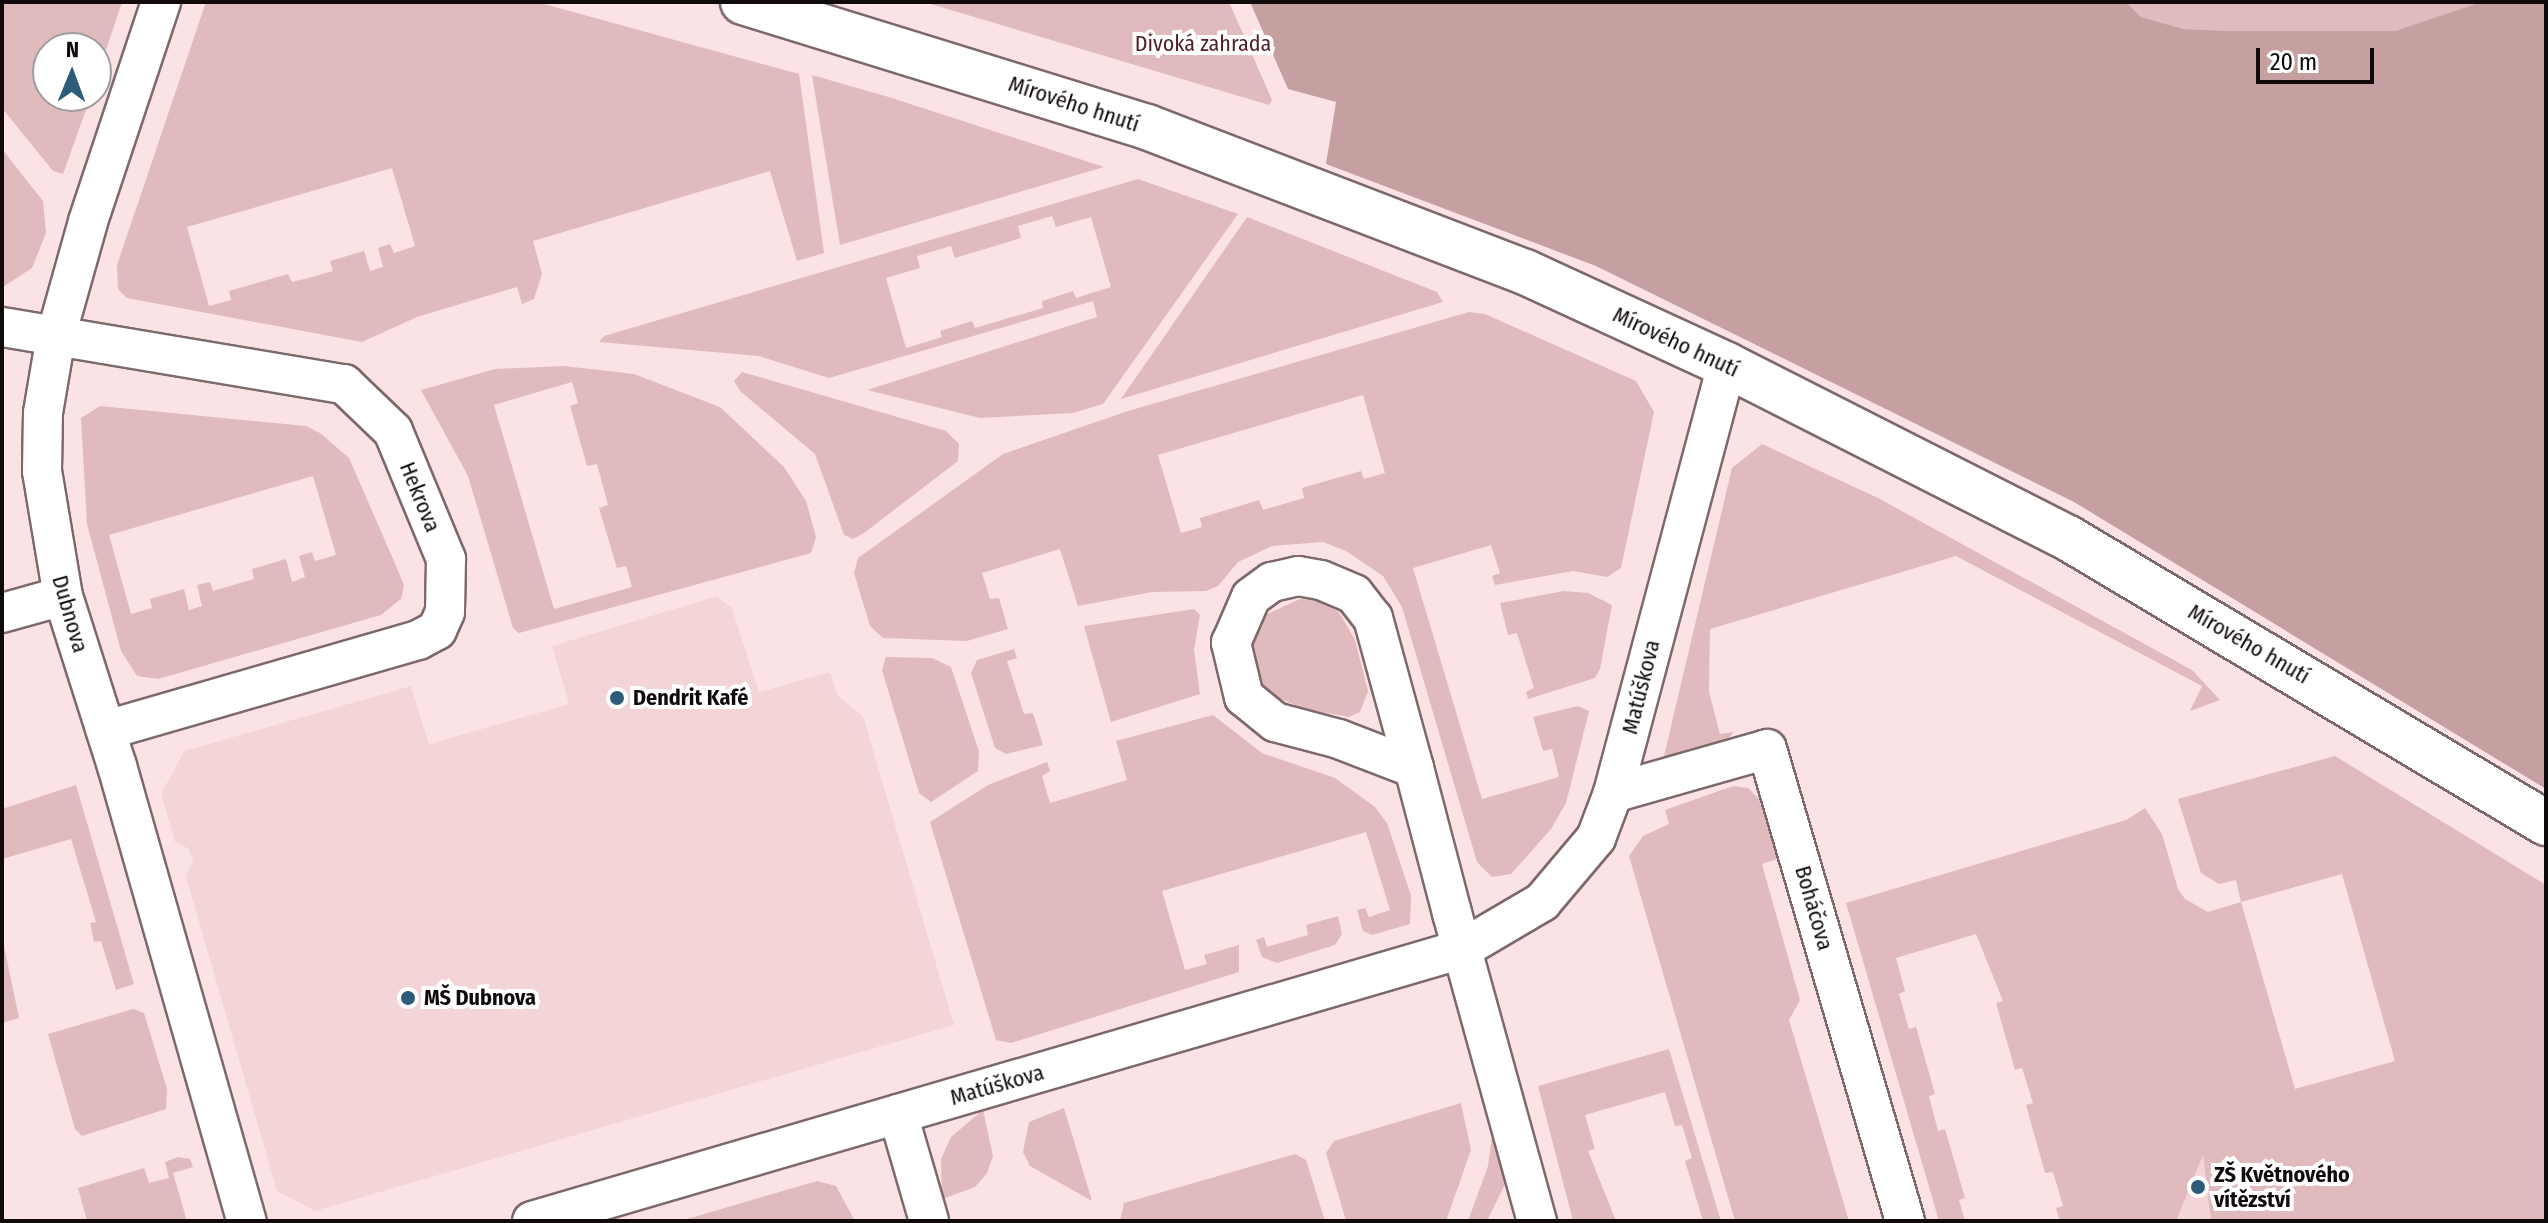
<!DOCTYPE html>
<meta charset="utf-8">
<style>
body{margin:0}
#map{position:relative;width:2548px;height:1223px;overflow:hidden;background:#fbe3e5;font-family:"Fira Sans Condensed",sans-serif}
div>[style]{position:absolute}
.built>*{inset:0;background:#f4d5d7}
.green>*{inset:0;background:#e0babd}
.forest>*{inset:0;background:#c69fa1}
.roads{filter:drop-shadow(2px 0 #7d696a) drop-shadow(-2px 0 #7d696a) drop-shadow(0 2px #7d696a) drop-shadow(0 -2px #7d696a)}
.street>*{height:38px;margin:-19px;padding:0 19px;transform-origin:19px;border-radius:19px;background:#fff}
.secondary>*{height:44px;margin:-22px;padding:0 22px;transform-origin:22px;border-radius:22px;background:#fff}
.dots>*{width:22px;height:22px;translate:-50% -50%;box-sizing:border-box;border:4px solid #fff;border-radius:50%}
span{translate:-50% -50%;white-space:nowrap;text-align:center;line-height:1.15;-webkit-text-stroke:8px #fff;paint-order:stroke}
.park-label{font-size:22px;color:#532028}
.street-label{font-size:22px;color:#110a0a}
.poi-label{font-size:22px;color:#110a0a;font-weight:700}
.left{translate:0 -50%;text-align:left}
.frame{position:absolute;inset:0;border:4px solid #110a0a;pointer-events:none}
.north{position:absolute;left:32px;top:32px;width:80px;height:80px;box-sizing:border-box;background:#fff;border:2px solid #a09d9d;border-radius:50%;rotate:1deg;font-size:22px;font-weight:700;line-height:32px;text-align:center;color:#110a0a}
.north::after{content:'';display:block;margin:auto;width:28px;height:36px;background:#2d5b7a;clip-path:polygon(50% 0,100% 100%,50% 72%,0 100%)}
.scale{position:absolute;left:2256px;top:48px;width:118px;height:36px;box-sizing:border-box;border:4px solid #110a0a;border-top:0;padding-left:10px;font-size:24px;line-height:28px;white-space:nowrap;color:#110a0a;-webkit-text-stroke:6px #fff;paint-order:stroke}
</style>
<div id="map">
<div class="built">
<i style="clip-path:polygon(717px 596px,732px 608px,759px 692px,830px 672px,838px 696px,863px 716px,954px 1025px,315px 1211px,277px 1191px,186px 877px,193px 861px,189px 849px,175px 842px,161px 794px,184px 751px,411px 686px,429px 744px,569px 704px,552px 646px)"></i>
<i style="clip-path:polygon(2203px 1153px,2211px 1221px,2176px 1221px)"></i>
</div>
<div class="green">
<i style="clip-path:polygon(2px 2px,122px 2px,96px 80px,96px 48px,48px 48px,48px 96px,91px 96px,63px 174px,53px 171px,2px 108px)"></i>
<i style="clip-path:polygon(evenodd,206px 2px,537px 2px,799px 74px,824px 253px,797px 261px,770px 171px,533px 241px,542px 274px,534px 299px,522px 304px,517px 287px,417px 317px,362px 342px,127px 298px,118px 289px,117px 265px,206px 2px,392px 168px,415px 246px,394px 253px,390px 244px,378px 248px,383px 267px,370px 271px,364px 251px,330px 261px,333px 271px,312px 277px,292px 282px,288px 274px,229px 291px,231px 300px,209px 306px,187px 227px,392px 168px)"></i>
<i style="clip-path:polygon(924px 2px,1229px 2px,1272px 100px,1269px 105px)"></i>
<i style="clip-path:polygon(2126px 2px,2481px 2px,2395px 31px,2231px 31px,2184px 29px,2141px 17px)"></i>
<i style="clip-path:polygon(812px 75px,892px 98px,1104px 167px,840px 245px)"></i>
<i style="clip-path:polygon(2px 149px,43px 201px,46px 233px,32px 268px,3px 287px)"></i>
<i style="clip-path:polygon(evenodd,1138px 179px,1238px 214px,1103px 404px,1073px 413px,980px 418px,867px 390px,1097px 317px,1093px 301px,829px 378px,759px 356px,599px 342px,604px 336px,1138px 179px,1052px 216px,1056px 227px,1091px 217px,1111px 287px,1076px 298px,1073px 291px,1042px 301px,1043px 308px,975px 328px,972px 321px,940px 331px,942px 337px,906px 348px,886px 278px,920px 268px,917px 256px,951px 246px,955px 258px,1021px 238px,1018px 226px,1052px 216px)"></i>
<i style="clip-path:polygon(1247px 217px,1437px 292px,1443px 302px,1121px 399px)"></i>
<i style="clip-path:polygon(evenodd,1469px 312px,1485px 314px,1636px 381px,1654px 412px,1621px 568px,1607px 577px,1573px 571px,1495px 585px,1492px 576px,1500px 573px,1491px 545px,1413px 568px,1482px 799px,1559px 777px,1552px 749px,1543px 751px,1533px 717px,1578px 706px,1589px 711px,1566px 803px,1551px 829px,1511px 874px,1492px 877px,1477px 862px,1402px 607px,1383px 576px,1346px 551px,1323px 542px,1272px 546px,1238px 562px,1218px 586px,1206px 591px,1152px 592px,1078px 606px,1060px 549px,982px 573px,990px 599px,999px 598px,1008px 629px,967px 641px,883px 638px,870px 626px,854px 573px,858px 558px,1003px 454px,1128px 411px,1469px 312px,1363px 395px,1385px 473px,1364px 479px,1361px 471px,1302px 488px,1304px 498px,1263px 510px,1259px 500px,1200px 518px,1202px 527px,1181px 533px,1158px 455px,1363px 395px)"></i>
<i style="clip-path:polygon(evenodd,564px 366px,634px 374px,720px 407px,784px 467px,806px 501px,816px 537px,811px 553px,519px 633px,513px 628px,468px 476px,421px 390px,495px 369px,564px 366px,572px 382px,578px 403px,570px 406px,587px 466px,597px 464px,608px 505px,599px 508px,617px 568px,626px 566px,632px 587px,554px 609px,494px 405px,572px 382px)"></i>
<i style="clip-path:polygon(742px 372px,946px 431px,959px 444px,958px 461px,864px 533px,853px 539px,844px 535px,815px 454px,740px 391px,734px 381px)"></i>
<i style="clip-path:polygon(evenodd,100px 406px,306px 426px,320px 433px,349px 458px,397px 568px,404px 586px,401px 599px,381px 615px,158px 679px,137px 676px,121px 651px,87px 524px,81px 418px,100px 406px,313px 476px,336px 555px,315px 561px,312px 552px,299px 556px,305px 577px,292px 582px,286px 559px,252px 569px,254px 579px,213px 591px,210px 582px,197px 585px,202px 606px,189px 610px,184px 589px,150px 599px,152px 608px,131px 614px,109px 535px,313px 476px)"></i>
<i style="clip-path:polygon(1762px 444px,1878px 498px,2192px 670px,2220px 700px,2190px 711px,2202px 686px,1956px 556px,1710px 629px,1709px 692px,1720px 734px,1734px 732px,1720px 747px,1663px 760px,1732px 468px)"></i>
<i style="clip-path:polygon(1564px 591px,1588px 593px,1612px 605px,1600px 669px,1595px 678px,1528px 699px,1526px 692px,1534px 688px,1517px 633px,1508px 635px,1500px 603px)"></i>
<i style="clip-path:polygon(1300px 599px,1316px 600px,1339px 612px,1355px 640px,1368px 691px,1360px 712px,1349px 717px,1304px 709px,1274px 696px,1257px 678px,1250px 659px,1253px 631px,1267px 614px)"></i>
<i style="clip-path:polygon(1194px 609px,1200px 615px,1194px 650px,1200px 694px,1111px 722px,1084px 626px)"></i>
<i style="clip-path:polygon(1014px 649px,1017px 658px,1007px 661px,1024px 714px,1033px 713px,1043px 745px,1006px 754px,995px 748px,971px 673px,977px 660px)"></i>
<i style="clip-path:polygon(886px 657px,932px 658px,951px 667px,979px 752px,978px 771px,931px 802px,919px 793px,882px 670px)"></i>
<i style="clip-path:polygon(1213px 715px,1262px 753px,1335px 778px,1375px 807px,1387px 823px,1411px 896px,1410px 924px,1372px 935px,1363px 931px,1357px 910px,1365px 908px,1369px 917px,1390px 910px,1366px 832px,1162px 891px,1185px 970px,1207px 964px,1204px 955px,1239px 945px,1239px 972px,1011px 1043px,996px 1040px,930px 822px,988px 785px,1047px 762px,1050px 771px,1042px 776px,1050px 803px,1127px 780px,1116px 741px)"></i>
<i style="clip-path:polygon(evenodd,2335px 756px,2546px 885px,2546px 1221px,2211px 1221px,2203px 1155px,2176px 1221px,2060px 1221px,2056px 1208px,2063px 1206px,2053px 1172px,2045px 1173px,2026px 1105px,2033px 1103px,2022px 1068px,2015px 1070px,1996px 1003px,2003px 1001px,1976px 934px,1896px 958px,1905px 991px,1899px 994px,1909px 1029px,1916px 1027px,1935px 1094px,1929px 1096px,1938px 1131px,1945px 1129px,1965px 1198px,1959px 1200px,1965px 1221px,1939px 1221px,1846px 903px,2126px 820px,2145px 808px,2162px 834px,2178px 889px,2185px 899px,2208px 912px,2241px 902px,2236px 880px,2219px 884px,2201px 873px,2178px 799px,2335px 756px,2342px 874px,2395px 1061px,2295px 1089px,2241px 902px,2342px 874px)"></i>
<i style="clip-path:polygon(76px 785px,134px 984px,116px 990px,101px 941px,94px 942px,90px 923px,96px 922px,71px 839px,2px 859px,2px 809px)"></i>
<i style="clip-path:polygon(1733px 786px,1748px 788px,1759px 799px,1777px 859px,1762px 864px,1800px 1000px,1789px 1020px,1849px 1221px,1735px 1221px,1629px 856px,1643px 836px,1669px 824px,1665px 810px)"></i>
<i style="clip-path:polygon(1338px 916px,1342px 934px,1335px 945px,1277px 963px,1262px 957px,1256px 940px,1264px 937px,1267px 947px,1308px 935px,1306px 925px)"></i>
<i style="clip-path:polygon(2px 936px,19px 1018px,2px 1023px)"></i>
<i style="clip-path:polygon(133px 1009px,144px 1013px,167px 1089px,166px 1109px,82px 1136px,75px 1129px,48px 1034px)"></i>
<i style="clip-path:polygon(1669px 1049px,1721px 1221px,1703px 1221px,1685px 1161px,1692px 1158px,1682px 1125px,1675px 1126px,1665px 1092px,1585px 1115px,1595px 1149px,1588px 1151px,1616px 1221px,1573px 1221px,1538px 1086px)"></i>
<i style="clip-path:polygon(1461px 1103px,1471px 1150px,1446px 1221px,1346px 1221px,1326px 1153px,1334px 1141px)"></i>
<i style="clip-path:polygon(1064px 1108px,1092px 1201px,1030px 1166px,1023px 1152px,1029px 1122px)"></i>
<i style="clip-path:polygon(983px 1110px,993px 1156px,987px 1173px,975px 1187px,942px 1199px,941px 1159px,951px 1137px)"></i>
<i style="clip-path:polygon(1492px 1136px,1506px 1182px,1487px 1221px,1468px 1221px,1488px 1166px)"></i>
<i style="clip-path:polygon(1295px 1154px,1306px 1160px,1325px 1221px,1120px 1221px,1124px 1203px)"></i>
<i style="clip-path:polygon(178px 1157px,190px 1159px,193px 1167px,173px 1173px,187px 1221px,87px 1221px,78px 1188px,144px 1168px,149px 1183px,169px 1178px,165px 1162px)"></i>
<i style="clip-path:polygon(817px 1181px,836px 1186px,855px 1221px,680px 1221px)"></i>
</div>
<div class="forest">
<i style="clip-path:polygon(1250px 2px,2126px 2px,2141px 17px,2184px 29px,2231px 31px,2395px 31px,2481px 2px,2546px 2px,2546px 789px,2074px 502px,1596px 266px,1326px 164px,1336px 102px,1288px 89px)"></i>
</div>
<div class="roads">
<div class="street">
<i style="left:161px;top:2px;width:232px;rotate:108.4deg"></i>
<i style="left:88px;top:222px;width:118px;rotate:105.7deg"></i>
<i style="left:56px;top:336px;width:78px;rotate:99.6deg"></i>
<i style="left:43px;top:413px;width:58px;rotate:91deg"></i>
<i style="left:42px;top:471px;width:127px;rotate:80.5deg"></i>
<i style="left:63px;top:596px;width:178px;rotate:72.4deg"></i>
<i style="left:117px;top:766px;width:473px;rotate:74.1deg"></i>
<i style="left:2px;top:327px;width:347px;rotate:9.5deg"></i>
<i style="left:344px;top:384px;width:68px;rotate:43.8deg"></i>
<i style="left:393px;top:431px;width:139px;rotate:67.5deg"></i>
<i style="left:446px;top:559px;width:53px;rotate:91.1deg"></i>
<i style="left:445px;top:612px;width:20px;rotate:114deg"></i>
<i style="left:437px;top:630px;width:21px;rotate:152deg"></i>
<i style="left:418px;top:640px;width:325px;rotate:163.9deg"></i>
<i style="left:2px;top:613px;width:63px;rotate:-15.6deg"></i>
<i style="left:1414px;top:768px;width:80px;rotate:-158.9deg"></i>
<i style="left:1339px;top:739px;width:66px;rotate:-165.1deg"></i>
<i style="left:1275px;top:722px;width:40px;rotate:-141deg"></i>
<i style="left:1244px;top:697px;width:56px;rotate:-103.5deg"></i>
<i style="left:1231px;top:643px;width:50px;rotate:-66.5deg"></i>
<i style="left:1251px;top:597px;width:26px;rotate:-36deg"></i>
<i style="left:1272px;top:582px;width:27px;rotate:-13deg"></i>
<i style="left:1298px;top:576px;width:23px;rotate:10deg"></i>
<i style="left:1321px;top:580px;width:36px;rotate:23deg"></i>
<i style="left:1354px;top:594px;width:31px;rotate:52deg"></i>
<i style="left:1373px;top:618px;width:156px;rotate:74.7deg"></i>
<i style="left:1414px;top:768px;width:150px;rotate:75.3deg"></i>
<i style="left:1452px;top:913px;width:320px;rotate:74.6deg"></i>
<i style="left:1613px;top:793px;width:160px;rotate:-15.9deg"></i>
<i style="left:1767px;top:749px;width:492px;rotate:73.7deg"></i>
<i style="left:898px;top:1114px;width:111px;rotate:73.8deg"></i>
<i style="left:532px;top:1221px;width:969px;rotate:-16.3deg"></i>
<i style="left:1462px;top:949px;width:93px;rotate:-30.4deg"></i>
<i style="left:1542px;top:902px;width:84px;rotate:-49.8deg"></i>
<i style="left:1596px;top:838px;width:48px;rotate:-69.3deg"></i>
<i style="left:1613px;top:793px;width:443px;rotate:-75.1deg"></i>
</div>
<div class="secondary">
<i style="left:743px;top:2px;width:423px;rotate:17.2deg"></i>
<i style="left:1147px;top:127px;width:405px;rotate:21deg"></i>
<i style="left:1525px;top:272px;width:222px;rotate:24.7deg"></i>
<i style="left:1727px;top:365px;width:382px;rotate:26.9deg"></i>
<i style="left:2068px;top:538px;width:557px;rotate:30.8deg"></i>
</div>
</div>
<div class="dots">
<i style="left:617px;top:698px;background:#2d5b7a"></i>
<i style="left:408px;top:998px;background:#2d5b7a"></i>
<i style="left:2198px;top:1187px;background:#2d5b7a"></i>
</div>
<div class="park-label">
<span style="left:1203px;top:44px">Divoká zahrada</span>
</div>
<div class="street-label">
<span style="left:1074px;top:104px;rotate:18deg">Mírového hnutí</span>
<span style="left:1676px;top:342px;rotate:25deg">Mírového hnutí</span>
<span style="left:420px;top:497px;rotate:68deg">Hekrova</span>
<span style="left:70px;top:614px;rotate:74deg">Dubnova</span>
<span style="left:2249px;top:644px;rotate:30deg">Mírového hnutí</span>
<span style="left:1641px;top:687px;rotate:-76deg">Matúškova</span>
<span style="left:1814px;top:908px;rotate:74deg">Boháčova</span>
<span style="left:997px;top:1085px;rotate:-16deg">Matúškova</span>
</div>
<div class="poi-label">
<span class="left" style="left:633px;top:698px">Dendrit Kafé</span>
<span class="left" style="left:424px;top:998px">MŠ Dubnova</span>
<span class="left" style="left:2214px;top:1187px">ZŠ Květnového<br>vítězství</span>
</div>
<div class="frame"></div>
<div class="north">N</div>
<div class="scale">20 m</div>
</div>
